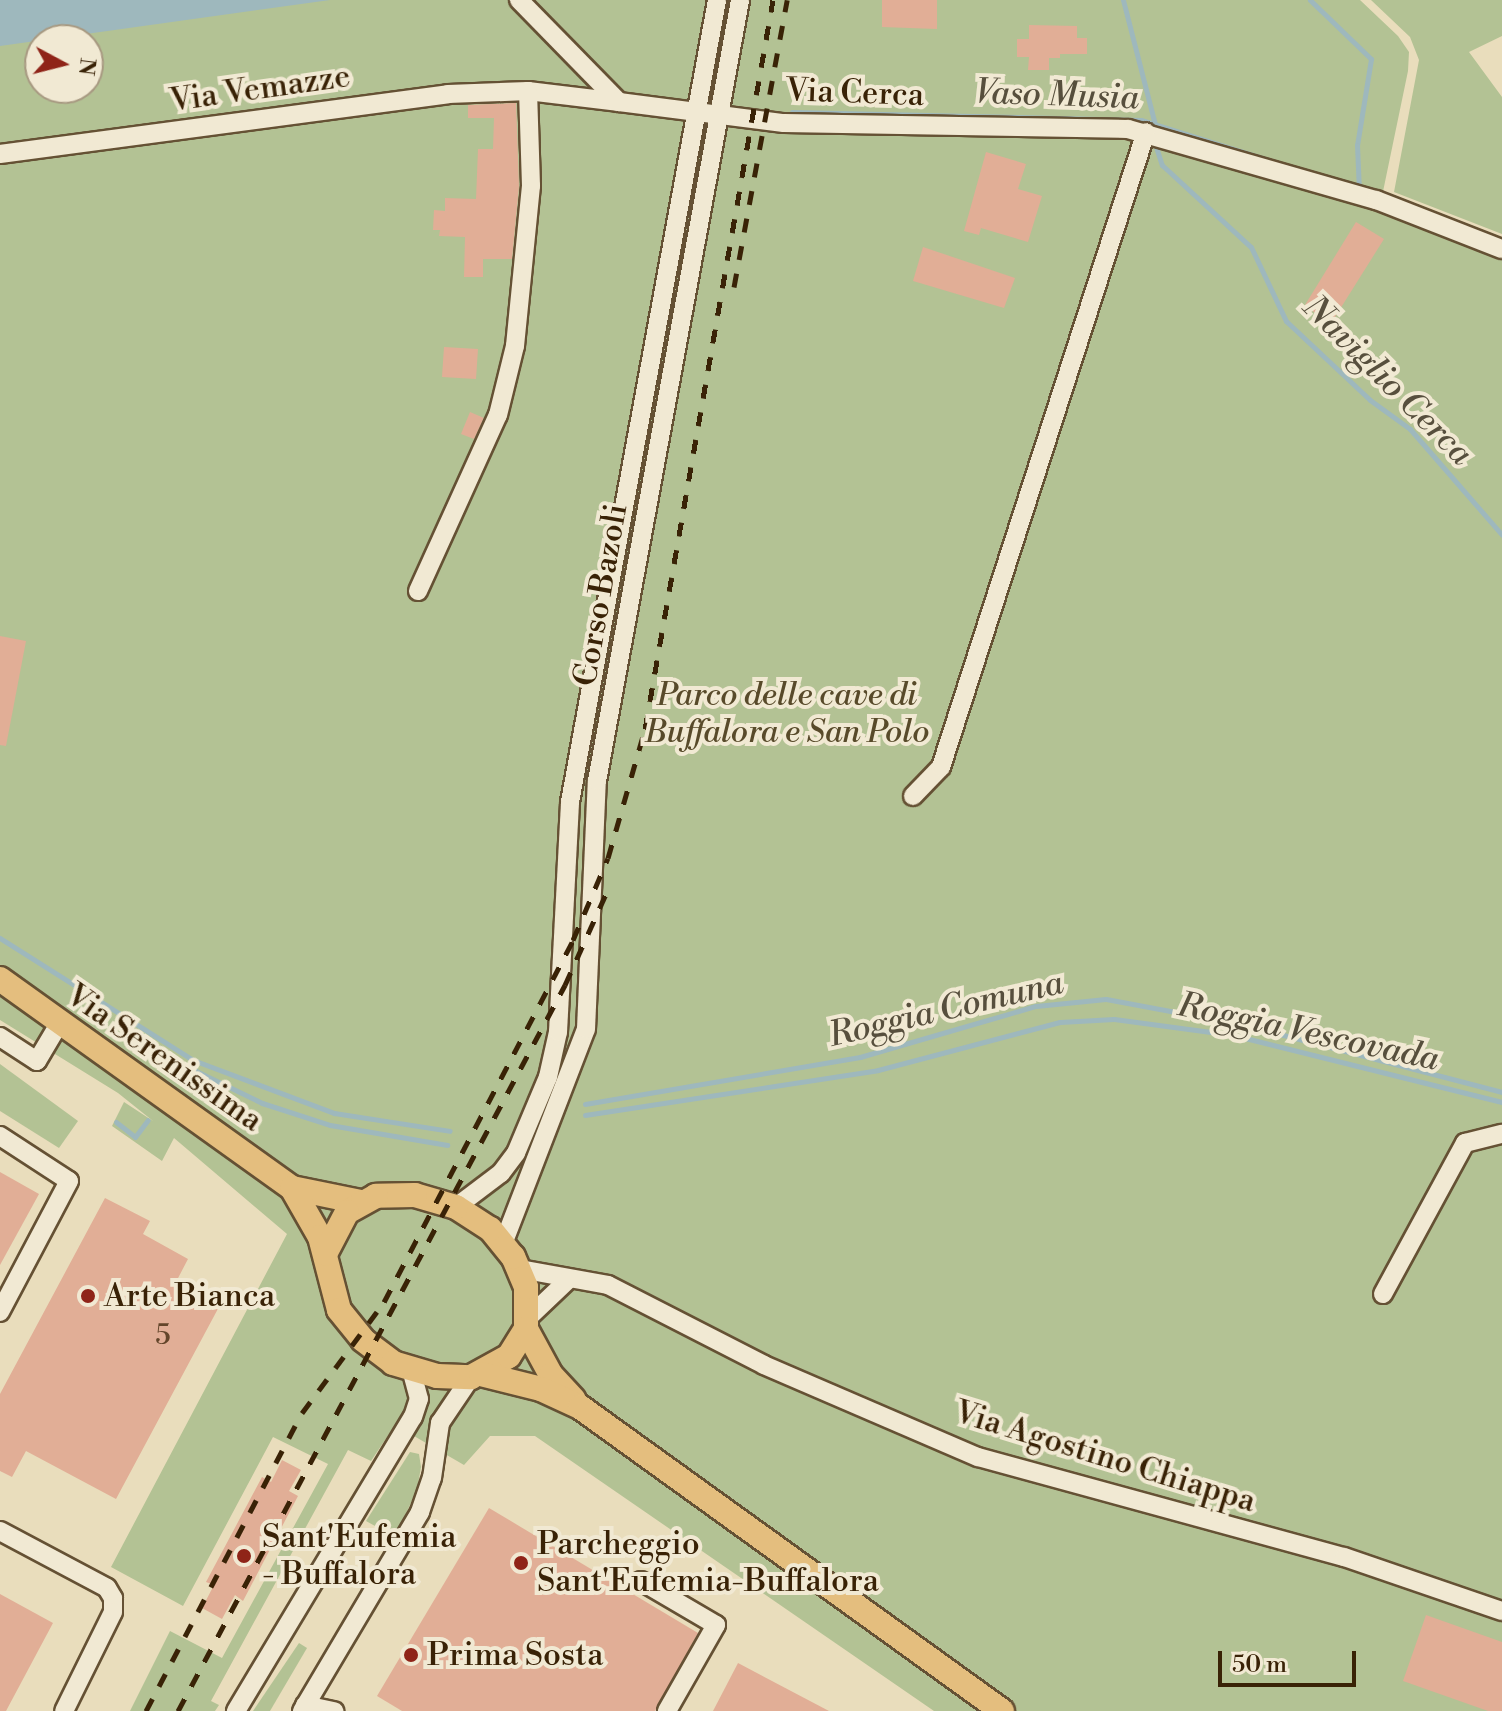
<!DOCTYPE html>
<style>
body{margin:0}
#map{position:relative;width:1502px;height:1711px;overflow:hidden;background:#e9ddbc;font-family:"Libre Bodoni",serif}
div>[style]{position:absolute}
.green>*{inset:0;background:#b3c294}
.water>*{inset:0;background:#9eb8bd}
.stream>*{height:5px;margin:-2.5px;padding:0 2.5px;transform-origin:2.5px;border-radius:2.5px;background:#9eb8bd}
.building>*{inset:0;background:#e1ae96}
.roads{filter:drop-shadow(2px 0 #655134) drop-shadow(-2px 0 #655134) drop-shadow(0 2px #655134) drop-shadow(0 -2px #655134)}
.minor>*{height:18px;margin:-9px;padding:0 9px;transform-origin:9px;border-radius:9px;background:#f1e9d3}
.major>*{height:24px;margin:-12px;padding:0 12px;transform-origin:12px;border-radius:12px;background:#e4be7e}
.rail>*{height:5px;margin-top:-2.5px;transform-origin:0;background:repeating-linear-gradient(90deg,#392206 0 14px,transparent 0 28px)}
.dots>*{width:22px;height:22px;translate:-50% -50%;box-sizing:border-box;border:4px solid #f1e9d3;border-radius:50%}
span{translate:-50% -50%;white-space:nowrap;text-align:center;line-height:1.15;-webkit-text-stroke:8px #f1e9d3;paint-order:stroke}
.number-label{font-size:28px;color:#63452a}
.number-label span{-webkit-text-stroke-width:0}
.street-label{font-size:32px;color:#392206}
.park-label{font-size:32px;color:#584a2a;font-style:italic}
.poi-label{font-size:32px;color:#392206}
.left{translate:0 -50%;text-align:left}
.water-label{font-size:34px;color:#574f3d;font-style:italic}
.north{position:absolute;left:24px;top:24px;width:80px;height:80px;box-sizing:border-box;background:#f1e9d3;border:2px solid #a79981;border-radius:50%;rotate:97deg;font-size:22px;font-weight:700;line-height:32px;text-align:center;color:#392206}
.north::after{content:'';display:block;margin:auto;width:28px;height:36px;background:#8f2418;clip-path:polygon(50% 0,100% 100%,50% 72%,0 100%)}
.scale{position:absolute;left:1218px;top:1651px;width:138px;height:36px;box-sizing:border-box;border:4px solid #392206;border-top:0;padding-left:10px;font-size:24px;line-height:28px;white-space:nowrap;color:#392206;-webkit-text-stroke:6px #f1e9d3;paint-order:stroke}
</style>
<div id="map">
<div class="green">
<i style="clip-path:polygon(evenodd,0 0,1360px 0,1398px 36px,1409px 52px,1408px 71px,1380px 206px,1502px 255px,1502px 1711px,934px 1711px,535px 1436px,490px 1436px,464px 1465px,395px 1425px,371px 1461px,348px 1450px,211px 1701px,219px 1705px,215px 1711px,130px 1711px,170px 1631px,222px 1658px,328px 1464px,273px 1437px,183px 1606px,111px 1567px,287px 1234px,174px 1138px,162px 1161px,112px 1126px,124px 1102px,153px 1121px,118px 1093px,0 1020px,0 0,40px 40px,88px 40px,88px 88px,40px 88px,40px 40px)"></i>
<i style="clip-path:polygon(1371px 0,1502px 0,1502px 36px,1469px 52px,1502px 97px,1502px 234px,1394px 192px,1419px 60px,1410px 37px)"></i>
<i style="clip-path:polygon(0 1064px,78px 1121px,59px 1148px,0 1111px)"></i>
<i style="clip-path:polygon(410px 1452px,419px 1454px,421px 1467px,417px 1490px,395px 1537px,366px 1521px)"></i>
<i style="clip-path:polygon(299px 1643px,307px 1648px,270px 1711px,253px 1711px)"></i>
</div>
<div class="water">
<i style="clip-path:polygon(0 0,330px 0,0 46px)"></i>
</div>
<div class="stream">
<i style="left:1123px;top:0;width:129px;rotate:75.6deg"></i>
<i style="left:1310px;top:0;width:85px;rotate:44deg"></i>
<i style="left:1371px;top:59px;width:87px;rotate:99.2deg"></i>
<i style="left:1357px;top:145px;width:45px;rotate:87.5deg"></i>
<i style="left:792px;top:112px;width:349px;rotate:1.3deg"></i>
<i style="left:1141px;top:120px;width:147px;rotate:17.4deg"></i>
<i style="left:1156px;top:147px;width:19px;rotate:72deg"></i>
<i style="left:1162px;top:165px;width:121px;rotate:42.7deg"></i>
<i style="left:1251px;top:247px;width:82px;rotate:64.7deg"></i>
<i style="left:1286px;top:321px;width:115px;rotate:43.2deg"></i>
<i style="left:1370px;top:400px;width:49px;rotate:35.9deg"></i>
<i style="left:1410px;top:429px;width:140px;rotate:49deg"></i>
<i style="left:0;top:938px;width:228px;rotate:32.3deg"></i>
<i style="left:193px;top:1060px;width:151px;rotate:20.6deg"></i>
<i style="left:334px;top:1113px;width:117px;rotate:8.8deg"></i>
<i style="left:192px;top:1069px;width:78px;rotate:25.9deg"></i>
<i style="left:262px;top:1103px;width:71px;rotate:17.9deg"></i>
<i style="left:330px;top:1125px;width:119px;rotate:9.7deg"></i>
<i style="left:585px;top:1104px;width:279px;rotate:-9.7deg"></i>
<i style="left:860px;top:1057px;width:183px;rotate:-16.2deg"></i>
<i style="left:1036px;top:1006px;width:70px;rotate:-5.7deg"></i>
<i style="left:1106px;top:999px;width:141px;rotate:10.6deg"></i>
<i style="left:1245px;top:1025px;width:266px;rotate:14.6deg"></i>
<i style="left:585px;top:1115px;width:296px;rotate:-8.7deg"></i>
<i style="left:878px;top:1070px;width:188px;rotate:-14.8deg"></i>
<i style="left:1060px;top:1022px;width:54px;rotate:-3.2deg"></i>
<i style="left:1114px;top:1019px;width:120px;rotate:7.7deg"></i>
<i style="left:1233px;top:1035px;width:277px;rotate:14deg"></i>
<i style="left:116px;top:1122px;width:24px;rotate:38deg"></i>
<i style="left:135px;top:1137px;width:21px;rotate:-53deg"></i>
</div>
<div class="building">
<i style="clip-path:polygon(882px 0,937px 0,937px 29px,882px 27px)"></i>
<i style="clip-path:polygon(1029px 25px,1077px 26px,1077px 38px,1087px 38px,1087px 54px,1060px 54px,1060px 58px,1049px 58px,1049px 70px,1028px 70px,1029px 57px,1017px 57px,1017px 39px,1029px 39px)"></i>
<i style="clip-path:polygon(516px 103px,519px 186px,512px 259px,483px 259px,483px 277px,464px 277px,465px 237px,439px 236px,440px 230px,433px 230px,434px 210px,445px 211px,445px 198px,476px 199px,478px 149px,493px 149px,494px 118px,468px 118px,468px 105px)"></i>
<i style="clip-path:polygon(986px 152px,1026px 164px,1018px 189px,1042px 196px,1028px 242px,981px 228px,979px 235px,964px 231px)"></i>
<i style="clip-path:polygon(1356px 222px,1384px 239px,1330px 325px,1305px 305px)"></i>
<i style="clip-path:polygon(923px 247px,1015px 278px,1004px 308px,913px 281px)"></i>
<i style="clip-path:polygon(444px 347px,478px 349px,476px 379px,442px 377px)"></i>
<i style="clip-path:polygon(470px 412px,484px 418px,474px 439px,461px 434px)"></i>
<i style="clip-path:polygon(0 636px,26px 641px,6px 746px,0 745px)"></i>
<i style="clip-path:polygon(0 1172px,39px 1194px,0 1265px)"></i>
<i style="clip-path:polygon(105px 1198px,150px 1221px,143px 1234px,188px 1259px,176px 1282px,220px 1305px,116px 1499px,26px 1451px,12px 1477px,0 1471px,0 1394px)"></i>
<i style="clip-path:polygon(282px 1460px,301px 1470px,289px 1491px,298px 1496px,243px 1601px,235px 1595px,222px 1619px,202px 1608px,214px 1585px,206px 1582px,262px 1477px,271px 1482px)"></i>
<i style="clip-path:polygon(489px 1508px,698px 1633px,655px 1711px,402px 1711px,377px 1696px)"></i>
<i style="clip-path:polygon(0 1594px,53px 1623px,6px 1711px,0 1711px)"></i>
<i style="clip-path:polygon(1426px 1615px,1502px 1642px,1502px 1711px,1488px 1711px,1403px 1681px)"></i>
<i style="clip-path:polygon(738px 1663px,829px 1711px,713px 1711px)"></i>
</div>
<div class="roads">
<div class="minor">
<i style="left:519px;top:0;width:143px;rotate:45.6deg"></i>
<i style="left:619px;top:102px;width:166px;rotate:7.3deg"></i>
<i style="left:784px;top:123px;width:344px;rotate:1deg"></i>
<i style="left:1128px;top:129px;width:258px;rotate:16deg"></i>
<i style="left:1376px;top:200px;width:135px;rotate:21.3deg"></i>
<i style="left:0;top:154px;width:452px;rotate:-7.6deg"></i>
<i style="left:448px;top:94px;width:80px;rotate:-2.1deg"></i>
<i style="left:528px;top:91px;width:92px;rotate:6.9deg"></i>
<i style="left:418px;top:591px;width:193px;rotate:-65.6deg"></i>
<i style="left:498px;top:415px;width:71px;rotate:-76.2deg"></i>
<i style="left:515px;top:346px;width:161px;rotate:-84.3deg"></i>
<i style="left:531px;top:186px;width:95px;rotate:-91.8deg"></i>
<i style="left:913px;top:796px;width:40px;rotate:-46deg"></i>
<i style="left:941px;top:767px;width:667px;rotate:-72.11deg"></i>
<i style="left:0;top:1037px;width:44px;rotate:33deg"></i>
<i style="left:37px;top:1061px;width:43px;rotate:-59.3deg"></i>
<i style="left:0;top:1136px;width:82px;rotate:33.1deg"></i>
<i style="left:69px;top:1181px;width:148px;rotate:117.8deg"></i>
<i style="left:456px;top:1207px;width:56px;rotate:-37.1deg"></i>
<i style="left:501px;top:1173px;width:25px;rotate:-53deg"></i>
<i style="left:516px;top:1153px;width:82px;rotate:-67.2deg"></i>
<i style="left:548px;top:1077px;width:46px;rotate:-77.5deg"></i>
<i style="left:558px;top:1032px;width:230px;rotate:-87deg"></i>
<i style="left:570px;top:802px;width:815px;rotate:-79.61deg"></i>
<i style="left:503px;top:1244px;width:230px;rotate:-68.9deg"></i>
<i style="left:586px;top:1029px;width:248px;rotate:-87.5deg"></i>
<i style="left:597px;top:781px;width:794px;rotate:-79.62deg"></i>
<i style="left:520px;top:1269px;width:89px;rotate:10.3deg"></i>
<i style="left:608px;top:1285px;width:175px;rotate:27.1deg"></i>
<i style="left:764px;top:1365px;width:233px;rotate:23.3deg"></i>
<i style="left:978px;top:1457px;width:379px;rotate:15.3deg"></i>
<i style="left:1344px;top:1557px;width:167px;rotate:18.9deg"></i>
<i style="left:1383px;top:1294px;width:172px;rotate:-61.5deg"></i>
<i style="left:1465px;top:1143px;width:38px;rotate:-14deg"></i>
<i style="left:528px;top:1318px;width:57px;rotate:-43.6deg"></i>
<i style="left:0;top:1531px;width:121px;rotate:28deg"></i>
<i style="left:107px;top:1588px;width:12px;rotate:59deg"></i>
<i style="left:113px;top:1598px;width:14px;rotate:90deg"></i>
<i style="left:113px;top:1612px;width:110px;rotate:116.3deg"></i>
<i style="left:641px;top:1581px;width:87px;rotate:30.4deg"></i>
<i style="left:716px;top:1625px;width:99px;rotate:119.7deg"></i>
<i style="left:305px;top:1705px;width:30px;rotate:12deg"></i>
<i style="left:236px;top:1711px;width:343px;rotate:-59deg"></i>
<i style="left:413px;top:1417px;width:19px;rotate:-72deg"></i>
<i style="left:419px;top:1399px;width:30px;rotate:-105deg"></i>
<i style="left:302px;top:1711px;width:231px;rotate:-59.3deg"></i>
<i style="left:420px;top:1512px;width:36px;rotate:-71deg"></i>
<i style="left:432px;top:1478px;width:56px;rotate:-81.7deg"></i>
<i style="left:440px;top:1423px;width:55px;rotate:-56deg"></i>
</div>
<div class="major">
<i style="left:0;top:979px;width:359px;rotate:35.6deg"></i>
<i style="left:292px;top:1188px;width:69px;rotate:11.6deg"></i>
<i style="left:292px;top:1188px;width:56px;rotate:60.3deg"></i>
<i style="left:320px;top:1237px;width:75px;rotate:75.4deg"></i>
<i style="left:339px;top:1310px;width:38px;rotate:51deg"></i>
<i style="left:363px;top:1340px;width:38px;rotate:37deg"></i>
<i style="left:393px;top:1363px;width:46px;rotate:16.5deg"></i>
<i style="left:437px;top:1376px;width:34px;rotate:2deg"></i>
<i style="left:471px;top:1377px;width:43px;rotate:-28.9deg"></i>
<i style="left:509px;top:1356px;width:32px;rotate:-58deg"></i>
<i style="left:526px;top:1329px;width:42px;rotate:-90deg"></i>
<i style="left:526px;top:1287px;width:33px;rotate:-113deg"></i>
<i style="left:513px;top:1257px;width:36px;rotate:-129deg"></i>
<i style="left:490px;top:1229px;width:40px;rotate:-147.1deg"></i>
<i style="left:456px;top:1207px;width:43px;rotate:-163.7deg"></i>
<i style="left:415px;top:1195px;width:39px;rotate:179deg"></i>
<i style="left:376px;top:1196px;width:33px;rotate:151deg"></i>
<i style="left:347px;top:1212px;width:47px;rotate:117.6deg"></i>
<i style="left:526px;top:1329px;width:52px;rotate:61.5deg"></i>
<i style="left:551px;top:1375px;width:33px;rotate:47deg"></i>
<i style="left:481px;top:1374px;width:62px;rotate:14deg"></i>
<i style="left:541px;top:1389px;width:43px;rotate:24.8deg"></i>
<i style="left:580px;top:1407px;width:520px;rotate:35.77deg"></i>
</div>
</div>
<div class="rail">
<i style="left:734px;top:287px;width:292px;rotate:-79.5deg"></i>
<i style="left:146px;top:1711px;width:336px;rotate:-62.4deg"></i>
<i style="left:302px;top:1413px;width:138px;rotate:-53.5deg"></i>
<i style="left:384px;top:1302px;width:408px;rotate:-62.4deg"></i>
<i style="left:573px;top:940px;width:89px;rotate:-66.9deg"></i>
<i style="left:608px;top:858px;width:134px;rotate:-74deg"></i>
<i style="left:645px;top:729px;width:740px;rotate:-80.04deg"></i>
<i style="left:178px;top:1711px;width:823px;rotate:-61.94deg"></i>
<i style="left:565px;top:985px;width:110px;rotate:-65.8deg"></i>
</div>
<div class="dots">
<i style="left:88px;top:1296px;background:#8f2418"></i>
<i style="left:244px;top:1556px;background:#8f2418"></i>
<i style="left:521px;top:1563px;background:#8f2418"></i>
<i style="left:411px;top:1655px;background:#8f2418"></i>
</div>
<div class="number-label">
<span style="left:163px;top:1336px">5</span>
</div>
<div class="street-label">
<span style="left:260px;top:89px;rotate:-8deg">Via Vemazze</span>
<span style="left:855px;top:93px;rotate:2deg">Via Cerca</span>
<span style="left:601px;top:595px;rotate:-80deg">Corso Bazoli</span>
<span style="left:164px;top:1058px;rotate:35deg">Via Serenissima</span>
<span style="left:1105px;top:1457px;rotate:17deg">Via Agostino Chiappa</span>
</div>
<div class="park-label">
<span style="left:787px;top:714px">Parco delle cave di<br>Buffalora e San Polo</span>
</div>
<div class="poi-label">
<span class="left" style="left:104px;top:1296px">Arte Bianca</span>
<span class="left" style="left:262px;top:1556px">Sant'Eufemia<br>- Buffalora</span>
<span class="left" style="left:537px;top:1563px">Parcheggio<br>Sant'Eufemia-Buffalora</span>
<span class="left" style="left:427px;top:1655px">Prima Sosta</span>
</div>
<div class="water-label">
<span style="left:1057px;top:96px;rotate:2deg">Vaso Musia</span>
<span style="left:1387px;top:381px;rotate:45deg">Naviglio Cerca</span>
<span style="left:946px;top:1010px;rotate:-13deg">Roggia Comuna</span>
<span style="left:1308px;top:1033px;rotate:12deg">Roggia Vescovada</span>
</div>
<div class="north">N</div>
<div class="scale">50 m</div>
</div>
